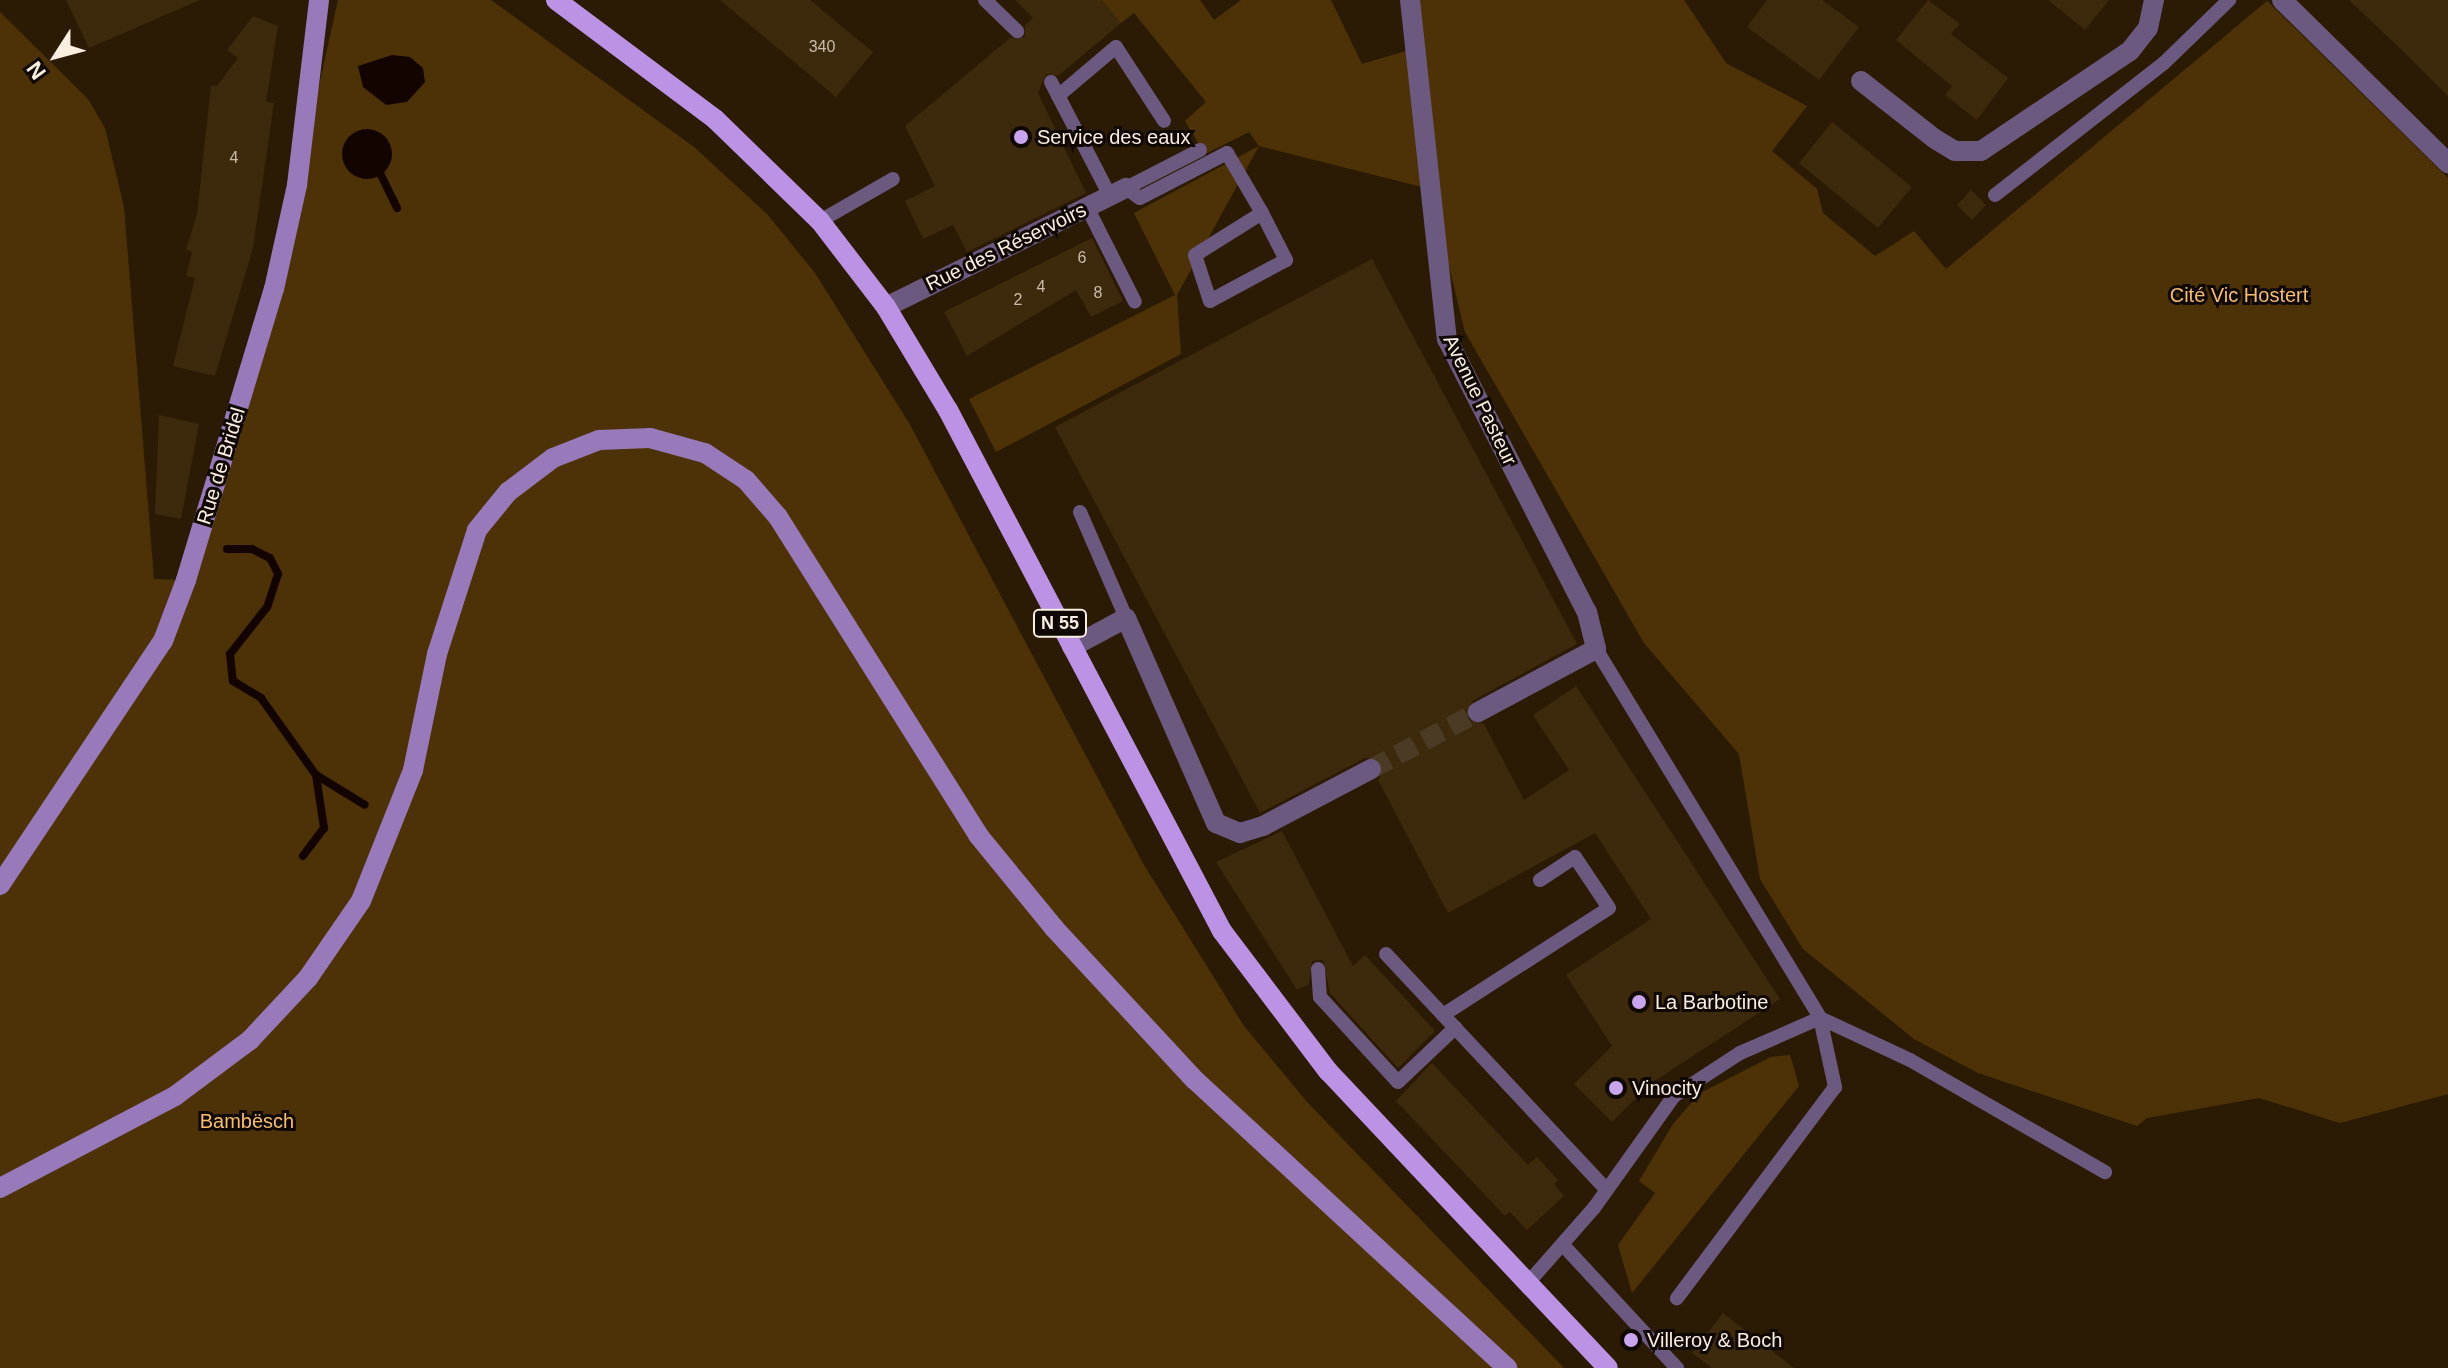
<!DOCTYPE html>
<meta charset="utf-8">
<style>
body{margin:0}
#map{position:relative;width:2448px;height:1368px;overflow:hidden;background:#2c1b04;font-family:Helvetica,sans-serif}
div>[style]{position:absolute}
.green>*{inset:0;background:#4e3207}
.water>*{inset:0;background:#140400}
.round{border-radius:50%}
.stream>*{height:8px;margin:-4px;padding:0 4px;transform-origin:4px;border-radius:4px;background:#140400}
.building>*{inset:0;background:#3d290c}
.street-tunnel>*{height:20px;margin-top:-10px;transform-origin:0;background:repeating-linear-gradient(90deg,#4b3b25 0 20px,transparent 0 30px)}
.lane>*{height:14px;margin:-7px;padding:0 7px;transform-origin:7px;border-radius:7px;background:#6c5980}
.street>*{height:20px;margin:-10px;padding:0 10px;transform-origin:10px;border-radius:10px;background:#6c5980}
.secondary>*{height:20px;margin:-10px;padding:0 10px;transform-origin:10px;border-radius:10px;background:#9879b9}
.primary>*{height:20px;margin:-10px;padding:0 10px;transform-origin:10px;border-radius:10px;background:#bb92e4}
.dots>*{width:22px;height:22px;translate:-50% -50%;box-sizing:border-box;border:4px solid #0e0702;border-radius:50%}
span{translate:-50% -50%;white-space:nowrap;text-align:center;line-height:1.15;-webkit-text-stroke:6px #0e0702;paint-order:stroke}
.number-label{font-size:16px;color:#cbbdab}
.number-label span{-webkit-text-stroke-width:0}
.shield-label span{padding:2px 6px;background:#0e0702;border:2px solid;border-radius:6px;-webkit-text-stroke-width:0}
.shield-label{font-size:18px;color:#faeee0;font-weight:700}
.poi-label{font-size:20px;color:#faeee0}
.left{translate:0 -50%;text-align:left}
.street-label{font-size:20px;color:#faeee0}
.park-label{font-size:20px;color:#f7bd6f}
.north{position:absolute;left:16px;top:16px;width:80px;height:80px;-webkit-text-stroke:6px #0e0702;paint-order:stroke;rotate:234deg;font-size:22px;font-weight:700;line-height:32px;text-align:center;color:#faeee0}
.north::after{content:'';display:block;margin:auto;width:28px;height:36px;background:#faeee0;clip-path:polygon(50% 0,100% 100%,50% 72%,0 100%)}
</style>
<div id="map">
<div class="green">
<i style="clip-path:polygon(338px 0,491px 0,694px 147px,767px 214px,815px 273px,909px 423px,1144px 865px,1244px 1026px,1307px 1102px,1564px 1368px,0 1368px,0 12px,88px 99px,105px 128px,124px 207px,154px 579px,186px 580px,274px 289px)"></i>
<i style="clip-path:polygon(1101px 0,1200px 0,1214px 20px,1241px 0,1331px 0,1362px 64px,1416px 48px,1410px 0,1684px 0,1726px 63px,1807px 106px,1772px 151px,1817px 189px,1823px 213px,1875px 256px,1914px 231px,1946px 269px,2267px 1px,2448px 178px,2448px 1094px,2340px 1123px,2259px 1098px,2147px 1118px,2137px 1126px,1978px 1073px,1914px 1039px,1803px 949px,1760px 879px,1739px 754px,1644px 643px,1465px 332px,1430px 189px,1259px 146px,1177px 295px,1181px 354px,996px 452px,969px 399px,1175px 295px,1134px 213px,1259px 146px,1249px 132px,1205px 154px,1185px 121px,1206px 102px,1134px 13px,1121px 23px)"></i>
<i style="clip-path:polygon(1790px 1055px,1799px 1086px,1632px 1293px,1618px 1245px,1655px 1193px,1639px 1181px,1673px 1124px,1700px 1093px,1771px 1057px)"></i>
</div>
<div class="water">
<i style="clip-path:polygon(392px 55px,410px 57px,423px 68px,425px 82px,407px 102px,386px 105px,363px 87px,358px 66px)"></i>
<i class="round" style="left:342px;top:129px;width:50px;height:50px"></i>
</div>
<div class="stream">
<i style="left:380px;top:173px;width:39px;rotate:64deg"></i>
<i style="left:227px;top:549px;width:25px"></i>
<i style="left:252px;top:549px;width:20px;rotate:27deg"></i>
<i style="left:270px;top:558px;width:18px;rotate:63deg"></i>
<i style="left:278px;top:574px;width:35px;rotate:108deg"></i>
<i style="left:267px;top:607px;width:60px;rotate:128.2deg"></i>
<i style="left:230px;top:654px;width:27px;rotate:84deg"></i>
<i style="left:233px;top:681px;width:33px;rotate:31deg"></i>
<i style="left:261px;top:698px;width:95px;rotate:54.5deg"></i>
<i style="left:316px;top:775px;width:54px;rotate:81.4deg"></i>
<i style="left:324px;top:828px;width:35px;rotate:127deg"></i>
<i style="left:316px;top:775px;width:57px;rotate:31.5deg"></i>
</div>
<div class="building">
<i style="clip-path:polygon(66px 0,200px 0,89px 48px)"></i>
<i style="clip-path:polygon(720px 0,810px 0,873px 52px,836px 97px)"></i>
<i style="clip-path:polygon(1015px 0,1101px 0,1121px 23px,1058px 76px,1046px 74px,1038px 93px,1086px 193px,967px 252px,953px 225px,923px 239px,905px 201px,935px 186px,905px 126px,1010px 38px,1025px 37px,1025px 25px,1033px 18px)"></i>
<i style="clip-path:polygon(1767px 0,1822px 0,1859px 27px,1819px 80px,1747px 27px)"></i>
<i style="clip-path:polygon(1928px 0,1960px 24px,1951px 34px,2008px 78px,1977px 120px,1945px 95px,1952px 86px,1896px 40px)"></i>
<i style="clip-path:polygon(2048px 0,2109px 0,2085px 30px)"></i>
<i style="clip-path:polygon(2349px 0,2448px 0,2448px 96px,2406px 54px)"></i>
<i style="clip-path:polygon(253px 16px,278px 26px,266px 102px,274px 103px,253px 248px,215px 376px,173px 366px,195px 278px,186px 276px,192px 252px,186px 250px,197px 214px,211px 85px,217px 86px,238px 58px,227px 50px)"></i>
<i style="clip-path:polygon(1832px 122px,1912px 187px,1878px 228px,1799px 163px)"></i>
<i style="clip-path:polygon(1971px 190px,1986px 205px,1972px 220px,1957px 205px)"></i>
<i style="clip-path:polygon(1092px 238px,1123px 301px,1091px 317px,1076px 290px,967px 356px,944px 312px)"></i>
<i style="clip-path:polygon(1372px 259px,1577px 644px,1472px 701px,1467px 719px,1484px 724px,1524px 800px,1569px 770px,1533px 715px,1576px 686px,1780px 999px,1650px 1084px,1612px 1122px,1574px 1084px,1612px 1046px,1566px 975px,1651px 919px,1595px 833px,1448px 913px,1378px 780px,1384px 769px,1377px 758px,1365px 758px,1260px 813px,1055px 427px)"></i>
<i style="clip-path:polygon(159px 415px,199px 424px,181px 519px,155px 514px)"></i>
<i style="clip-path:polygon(1282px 831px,1353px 966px,1365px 955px,1435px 1031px,1398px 1068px,1330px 993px,1323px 960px,1312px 961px,1309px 984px,1297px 990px,1216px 862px)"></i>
<i style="clip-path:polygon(1432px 1063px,1528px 1165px,1537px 1157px,1558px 1180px,1554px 1184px,1564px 1196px,1527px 1230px,1510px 1212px,1505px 1216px,1396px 1101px)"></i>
<i style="clip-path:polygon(1723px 1313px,1794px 1368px,1712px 1368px,1692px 1353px)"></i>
</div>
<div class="street-tunnel">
<i style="left:1371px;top:769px;width:121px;rotate:-28deg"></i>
</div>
<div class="lane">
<i style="left:985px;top:0;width:45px;rotate:44.1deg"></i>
<i style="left:1051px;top:82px;width:128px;rotate:62.6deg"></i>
<i style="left:1058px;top:96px;width:76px;rotate:-40.2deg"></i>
<i style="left:1116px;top:47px;width:88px;rotate:57deg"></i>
<i style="left:1200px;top:150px;width:83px;rotate:152.8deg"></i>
<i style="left:1126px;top:188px;width:17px;rotate:36deg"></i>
<i style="left:1140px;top:198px;width:98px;rotate:-27.3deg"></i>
<i style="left:1227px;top:153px;width:69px;rotate:59.7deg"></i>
<i style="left:1262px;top:213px;width:53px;rotate:62.9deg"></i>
<i style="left:1286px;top:260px;width:86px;rotate:151.7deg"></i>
<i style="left:1210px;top:301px;width:48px;rotate:-108.1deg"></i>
<i style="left:1195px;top:255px;width:79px;rotate:-32.1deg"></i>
<i style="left:1995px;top:195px;width:214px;rotate:-38deg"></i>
<i style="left:2164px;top:63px;width:91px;rotate:-44.1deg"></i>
<i style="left:1087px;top:207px;width:106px;rotate:63.2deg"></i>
<i style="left:820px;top:221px;width:84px;rotate:-29.9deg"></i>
<i style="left:1080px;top:512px;width:116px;rotate:66.5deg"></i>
<i style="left:1596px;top:649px;width:432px;rotate:58.7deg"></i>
<i style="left:1820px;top:1018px;width:99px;rotate:25deg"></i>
<i style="left:1910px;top:1060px;width:225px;rotate:29.9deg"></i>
<i style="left:1386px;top:954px;width:323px;rotate:46.9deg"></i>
<i style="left:1318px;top:969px;width:28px;rotate:86deg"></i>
<i style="left:1320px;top:997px;width:115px;rotate:47.5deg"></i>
<i style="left:1398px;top:1082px;width:79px;rotate:-43.5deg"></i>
<i style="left:1443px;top:1015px;width:197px;rotate:-32.8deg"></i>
<i style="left:1609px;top:908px;width:61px;rotate:-123.7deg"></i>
<i style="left:1575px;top:857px;width:42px;rotate:146.7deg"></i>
<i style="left:1563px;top:1245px;width:168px;rotate:47.2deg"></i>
<i style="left:1528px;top:1283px;width:100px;rotate:-48.7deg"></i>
<i style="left:1594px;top:1208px;width:138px;rotate:-54.5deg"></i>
<i style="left:1674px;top:1096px;width:79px;rotate:-33.1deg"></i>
<i style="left:1740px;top:1053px;width:87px;rotate:-23.6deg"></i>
<i style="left:1820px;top:1018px;width:71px;rotate:77.7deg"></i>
<i style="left:1835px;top:1087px;width:264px;rotate:126.8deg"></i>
</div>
<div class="street">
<i style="left:1410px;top:0;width:341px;rotate:83.8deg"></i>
<i style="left:1447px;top:339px;width:307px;rotate:62.9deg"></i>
<i style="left:1587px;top:612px;width:38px;rotate:76deg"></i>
<i style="left:1596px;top:649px;width:134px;rotate:151.9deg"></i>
<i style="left:2282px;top:0;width:233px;rotate:44.5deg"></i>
<i style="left:1861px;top:81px;width:94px;rotate:38.1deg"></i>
<i style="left:1935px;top:139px;width:23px;rotate:31deg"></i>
<i style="left:1955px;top:151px;width:26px"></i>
<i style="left:1981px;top:151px;width:179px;rotate:-33.9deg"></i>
<i style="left:2130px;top:51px;width:29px;rotate:-52deg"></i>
<i style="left:2148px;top:28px;width:29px;rotate:-78deg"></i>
<i style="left:886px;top:307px;width:268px;rotate:-26.4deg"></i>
<i style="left:1072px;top:647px;width:61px;rotate:-28.2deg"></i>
<i style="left:1126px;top:618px;width:224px;rotate:66.3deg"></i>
<i style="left:1216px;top:823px;width:26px;rotate:23deg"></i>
<i style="left:1240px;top:833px;width:24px;rotate:-17deg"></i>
<i style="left:1263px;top:826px;width:122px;rotate:-27.8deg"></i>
</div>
<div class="secondary">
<i style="left:0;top:885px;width:293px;rotate:-56.3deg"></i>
<i style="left:163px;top:641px;width:65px;rotate:-69.3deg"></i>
<i style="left:186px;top:580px;width:304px;rotate:-73.2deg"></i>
<i style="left:274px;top:289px;width:107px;rotate:-77.5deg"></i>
<i style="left:297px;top:185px;width:186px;rotate:-83.2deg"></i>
<i style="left:0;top:1188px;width:198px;rotate:-27.7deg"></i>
<i style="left:175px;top:1096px;width:94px;rotate:-36.7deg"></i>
<i style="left:250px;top:1040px;width:85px;rotate:-46.9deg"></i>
<i style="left:308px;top:978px;width:93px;rotate:-55.5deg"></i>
<i style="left:361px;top:901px;width:141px;rotate:-68.3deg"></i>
<i style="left:413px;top:770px;width:118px;rotate:-78.3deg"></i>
<i style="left:437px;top:654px;width:130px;rotate:-72.1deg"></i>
<i style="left:477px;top:530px;width:49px;rotate:-50.8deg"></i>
<i style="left:508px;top:492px;width:56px;rotate:-37.1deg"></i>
<i style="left:553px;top:458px;width:49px;rotate:-21.4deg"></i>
<i style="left:599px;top:440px;width:51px;rotate:-2.2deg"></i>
<i style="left:650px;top:438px;width:57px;rotate:15.3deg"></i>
<i style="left:705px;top:453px;width:49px;rotate:33.4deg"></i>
<i style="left:746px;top:480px;width:49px;rotate:49.1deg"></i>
<i style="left:778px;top:517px;width:376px;rotate:57.8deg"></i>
<i style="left:978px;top:835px;width:120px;rotate:50.7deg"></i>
<i style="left:1054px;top:928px;width:207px;rotate:47.2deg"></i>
<i style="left:1195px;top:1080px;width:425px;rotate:42.7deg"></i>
</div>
<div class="primary">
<i style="left:556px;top:0;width:199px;rotate:36.8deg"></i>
<i style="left:715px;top:119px;width:146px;rotate:44.2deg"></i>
<i style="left:820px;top:221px;width:108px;rotate:52.5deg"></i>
<i style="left:886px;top:307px;width:120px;rotate:59deg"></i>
<i style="left:948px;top:410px;width:589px;rotate:62.26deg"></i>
<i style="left:1222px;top:931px;width:176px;rotate:52.9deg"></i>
<i style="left:1328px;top:1071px;width:408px;rotate:46.7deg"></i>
</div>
<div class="dots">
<i style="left:1021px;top:137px;background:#c9a5ee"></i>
<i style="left:1639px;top:1002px;background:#c9a5ee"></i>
<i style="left:1616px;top:1088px;background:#c9a5ee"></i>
<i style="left:1631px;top:1340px;background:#c9a5ee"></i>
</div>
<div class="number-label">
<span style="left:822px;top:47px">340</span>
<span style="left:234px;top:158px">4</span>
<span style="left:1082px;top:258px">6</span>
<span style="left:1041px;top:287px">4</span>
<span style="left:1098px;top:293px">8</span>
<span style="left:1018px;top:300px">2</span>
</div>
<div class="shield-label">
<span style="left:1060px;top:623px">N 55</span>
</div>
<div class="poi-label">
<span class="left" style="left:1037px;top:137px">Service des eaux</span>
<span class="left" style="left:1655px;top:1002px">La Barbotine</span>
<span class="left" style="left:1632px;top:1088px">Vinocity</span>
<span class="left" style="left:1647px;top:1340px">Villeroy &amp; Boch</span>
</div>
<div class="street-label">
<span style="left:1006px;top:247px;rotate:-26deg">Rue des Réservoirs</span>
<span style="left:1480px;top:400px;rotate:64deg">Avenue Pasteur</span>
<span style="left:221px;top:466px;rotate:-73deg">Rue de Bridel</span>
</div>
<div class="park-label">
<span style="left:2239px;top:295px">Cité Vic Hostert</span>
<span style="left:247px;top:1121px">Bambësch</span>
</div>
<div class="north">N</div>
</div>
